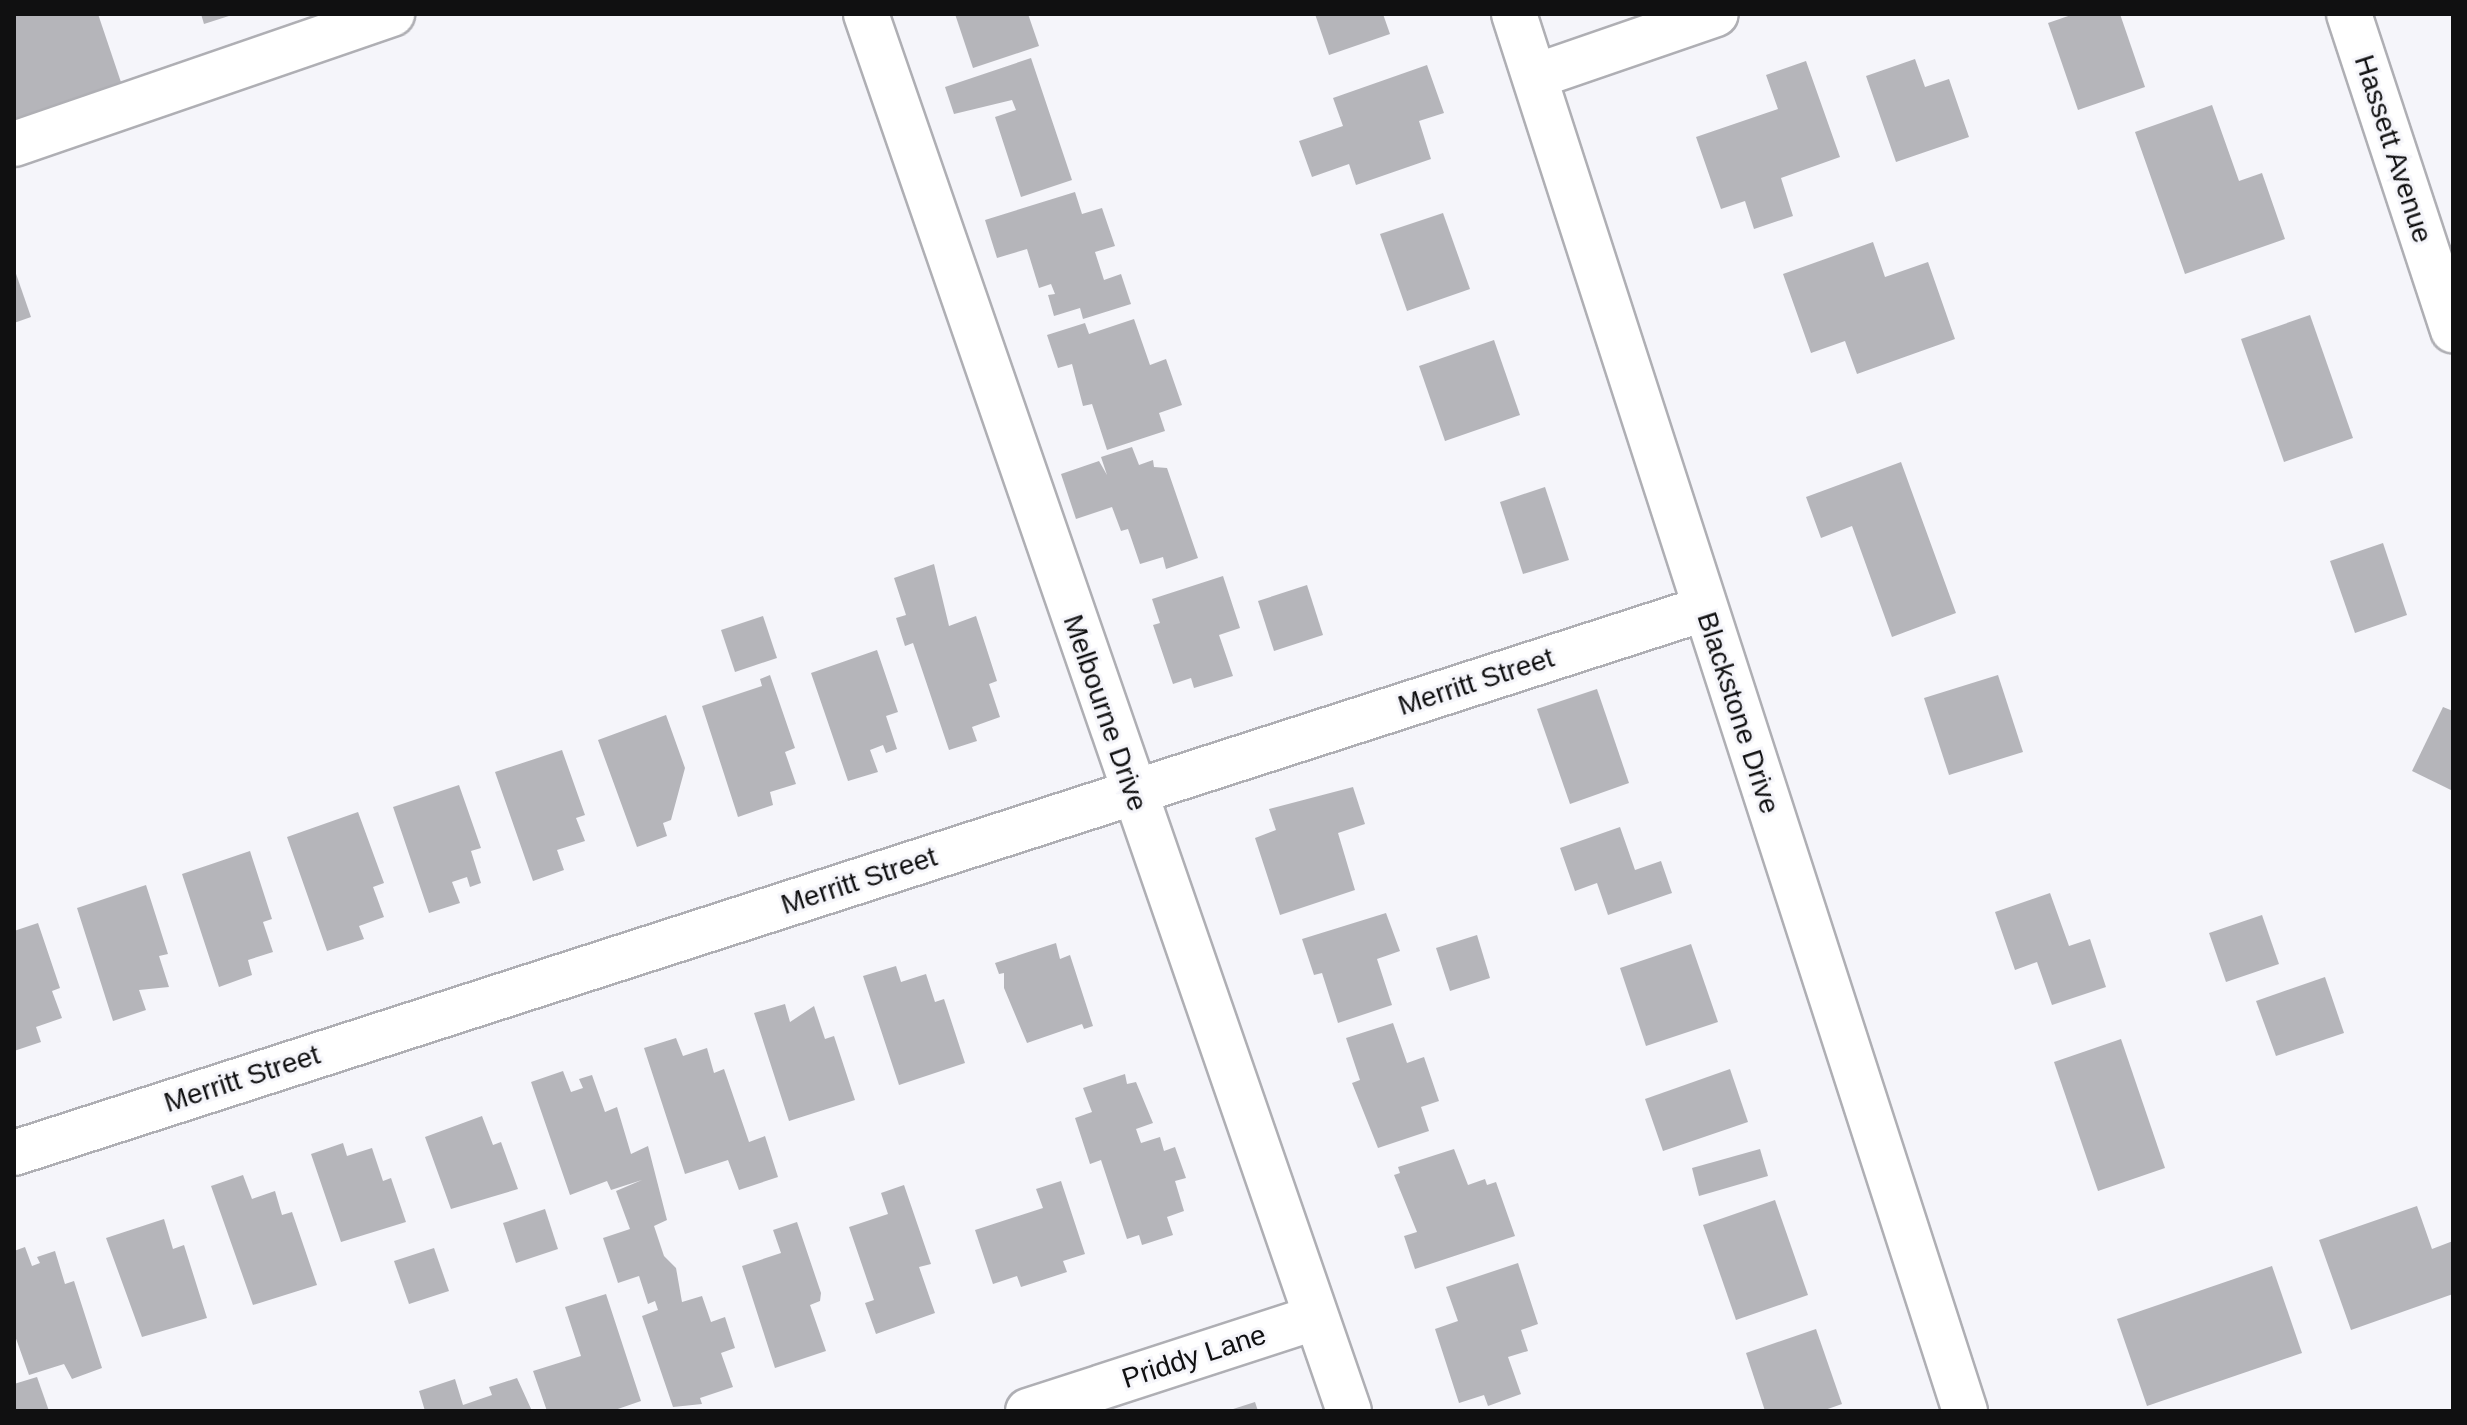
<!DOCTYPE html>
<style>
body{margin:0}
#map{position:relative;width:2467px;height:1425px;overflow:hidden;background:#f5f5fa;font-family:Arial,sans-serif}
div>[style]{position:absolute}
.building>*{inset:0;background:#b5b5ba}
.roads{filter:drop-shadow(2px 0 #afafb4) drop-shadow(-2px 0 #afafb4) drop-shadow(0 2px #afafb4) drop-shadow(0 -2px #afafb4)}
.minor>*{height:44px;margin:-22px;padding:0 22px;transform-origin:22px;border-radius:22px;background:#fff}
span{translate:-50% -50%;white-space:nowrap;text-align:center;line-height:1.15;-webkit-text-stroke:6px #f5f5fa;paint-order:stroke}
.street-label{font-size:28px;color:#101011}
.frame{position:absolute;inset:0;border:16px solid #101011;pointer-events:none}
</style>
<div id="map">
<div class="building">
<i style="clip-path:polygon(14px 14px,98px 14px,126px 97px,14px 134px)"></i>
<i style="clip-path:polygon(201px 14px,231px 14px,232px 15px,204px 24px)"></i>
<i style="clip-path:polygon(955px 14px,1028px 14px,1039px 46px,973px 68px)"></i>
<i style="clip-path:polygon(1315px 14px,1383px 14px,1390px 34px,1329px 55px)"></i>
<i style="clip-path:polygon(2074px 14px,2120px 14px,2145px 87px,2078px 110px,2048px 23px)"></i>
<i style="clip-path:polygon(1031px 58px,1072px 180px,1021px 197px,995px 117px,1016px 110px,1012px 100px,954px 114px,945px 87px)"></i>
<i style="clip-path:polygon(1915px 59px,1925px 87px,1949px 79px,1969px 137px,1896px 162px,1866px 76px)"></i>
<i style="clip-path:polygon(1806px 61px,1840px 157px,1781px 178px,1793px 216px,1754px 229px,1745px 201px,1721px 209px,1696px 137px,1778px 109px,1766px 75px)"></i>
<i style="clip-path:polygon(1427px 65px,1444px 113px,1419px 121px,1431px 159px,1356px 185px,1349px 164px,1312px 177px,1299px 141px,1343px 126px,1333px 98px)"></i>
<i style="clip-path:polygon(2212px 105px,2239px 181px,2262px 173px,2285px 239px,2185px 274px,2135px 132px)"></i>
<i style="clip-path:polygon(1075px 192px,1082px 214px,1102px 208px,1115px 246px,1095px 252px,1104px 280px,1121px 274px,1131px 304px,1083px 319px,1080px 308px,1054px 316px,1048px 295px,1055px 294px,1051px 284px,1039px 288px,1027px 249px,997px 258px,985px 220px)"></i>
<i style="clip-path:polygon(1443px 213px,1470px 289px,1407px 311px,1380px 234px)"></i>
<i style="clip-path:polygon(1873px 242px,1885px 277px,1928px 262px,1955px 339px,1857px 374px,1845px 341px,1811px 353px,1783px 274px)"></i>
<i style="clip-path:polygon(14px 268px,31px 317px,14px 323px)"></i>
<i style="clip-path:polygon(2310px 315px,2353px 438px,2284px 462px,2241px 339px)"></i>
<i style="clip-path:polygon(1134px 319px,1150px 365px,1166px 359px,1182px 405px,1159px 413px,1165px 431px,1107px 450px,1092px 404px,1083px 406px,1072px 364px,1058px 368px,1047px 335px,1085px 323px,1089px 334px)"></i>
<i style="clip-path:polygon(1494px 340px,1520px 415px,1445px 441px,1419px 366px)"></i>
<i style="clip-path:polygon(1132px 447px,1139px 465px,1153px 460px,1154px 467px,1167px 468px,1198px 558px,1166px 569px,1163px 557px,1140px 564px,1128px 529px,1121px 531px,1112px 507px,1076px 519px,1061px 474px,1099px 461px,1107px 475px,1101px 457px)"></i>
<i style="clip-path:polygon(1901px 462px,1956px 613px,1892px 637px,1852px 526px,1821px 538px,1806px 497px)"></i>
<i style="clip-path:polygon(1545px 487px,1569px 560px,1523px 574px,1500px 502px)"></i>
<i style="clip-path:polygon(2383px 543px,2407px 615px,2355px 633px,2330px 561px)"></i>
<i style="clip-path:polygon(934px 564px,949px 626px,976px 616px,997px 681px,989px 684px,1000px 717px,972px 727px,977px 741px,949px 750px,913px 643px,905px 646px,896px 618px,906px 615px,894px 578px)"></i>
<i style="clip-path:polygon(1223px 576px,1240px 628px,1219px 635px,1233px 676px,1194px 688px,1191px 678px,1173px 684px,1153px 625px,1160px 623px,1152px 599px)"></i>
<i style="clip-path:polygon(1307px 585px,1323px 635px,1274px 651px,1258px 601px)"></i>
<i style="clip-path:polygon(763px 616px,777px 658px,735px 672px,721px 630px)"></i>
<i style="clip-path:polygon(877px 650px,898px 712px,886px 716px,897px 749px,886px 753px,883px 745px,870px 750px,878px 772px,848px 781px,811px 673px)"></i>
<i style="clip-path:polygon(770px 675px,795px 748px,785px 752px,796px 784px,770px 792px,773px 805px,738px 817px,702px 706px,762px 686px,760px 679px)"></i>
<i style="clip-path:polygon(1998px 675px,2023px 752px,1949px 775px,1924px 698px)"></i>
<i style="clip-path:polygon(1597px 689px,1629px 783px,1570px 804px,1537px 709px)"></i>
<i style="clip-path:polygon(2443px 707px,2453px 711px,2453px 791px,2412px 771px)"></i>
<i style="clip-path:polygon(666px 715px,685px 768px,671px 820px,663px 823px,667px 836px,637px 847px,598px 740px)"></i>
<i style="clip-path:polygon(562px 750px,585px 815px,576px 818px,585px 841px,557px 850px,564px 870px,533px 881px,495px 772px)"></i>
<i style="clip-path:polygon(459px 785px,481px 848px,471px 851px,481px 883px,470px 887px,467px 877px,452px 882px,460px 903px,429px 913px,393px 807px)"></i>
<i style="clip-path:polygon(1353px 787px,1365px 824px,1338px 833px,1355px 890px,1280px 915px,1255px 838px,1276px 830px,1269px 809px)"></i>
<i style="clip-path:polygon(358px 812px,384px 883px,373px 887px,384px 917px,359px 926px,364px 939px,327px 951px,287px 837px)"></i>
<i style="clip-path:polygon(1620px 827px,1635px 870px,1661px 861px,1672px 893px,1608px 915px,1597px 883px,1575px 891px,1560px 848px)"></i>
<i style="clip-path:polygon(250px 851px,272px 919px,263px 922px,273px 952px,248px 960px,252px 975px,219px 987px,182px 874px)"></i>
<i style="clip-path:polygon(146px 885px,168px 954px,159px 956px,169px 987px,139px 990px,146px 1010px,113px 1021px,77px 908px)"></i>
<i style="clip-path:polygon(2050px 893px,2069px 946px,2090px 939px,2106px 987px,2052px 1005px,2037px 962px,2015px 970px,1995px 912px)"></i>
<i style="clip-path:polygon(1386px 913px,1400px 951px,1377px 959px,1392px 1005px,1338px 1023px,1322px 973px,1314px 975px,1302px 939px)"></i>
<i style="clip-path:polygon(2262px 915px,2279px 964px,2226px 982px,2209px 933px)"></i>
<i style="clip-path:polygon(38px 923px,60px 988px,52px 991px,62px 1018px,36px 1027px,41px 1042px,14px 1051px,14px 931px)"></i>
<i style="clip-path:polygon(1477px 935px,1490px 978px,1450px 991px,1436px 948px)"></i>
<i style="clip-path:polygon(1056px 943px,1060px 959px,1070px 955px,1093px 1026px,1084px 1029px,1082px 1024px,1027px 1043px,1004px 988px,1004px 973px,999px 974px,995px 963px)"></i>
<i style="clip-path:polygon(1691px 944px,1718px 1022px,1646px 1046px,1620px 968px)"></i>
<i style="clip-path:polygon(896px 966px,901px 982px,926px 974px,935px 1002px,944px 999px,965px 1063px,899px 1085px,863px 976px)"></i>
<i style="clip-path:polygon(2325px 977px,2344px 1033px,2276px 1056px,2256px 1001px)"></i>
<i style="clip-path:polygon(785px 1004px,790px 1022px,814px 1006px,825px 1039px,834px 1036px,855px 1100px,789px 1121px,754px 1013px)"></i>
<i style="clip-path:polygon(1393px 1023px,1407px 1063px,1424px 1057px,1439px 1101px,1421px 1107px,1429px 1131px,1378px 1148px,1352px 1083px,1360px 1080px,1346px 1038px)"></i>
<i style="clip-path:polygon(676px 1038px,683px 1056px,707px 1048px,714px 1073px,724px 1069px,749px 1142px,765px 1136px,778px 1177px,739px 1190px,728px 1160px,685px 1174px,644px 1048px)"></i>
<i style="clip-path:polygon(2121px 1039px,2165px 1168px,2098px 1191px,2054px 1062px)"></i>
<i style="clip-path:polygon(1730px 1069px,1748px 1122px,1663px 1151px,1645px 1099px)"></i>
<i style="clip-path:polygon(563px 1071px,571px 1092px,583px 1088px,579px 1079px,592px 1075px,605px 1112px,617px 1107px,631px 1154px,648px 1146px,667px 1220px,654px 1226px,664px 1256px,676px 1268px,682px 1302px,702px 1296px,711px 1322px,725px 1317px,735px 1348px,721px 1353px,733px 1387px,700px 1398px,702px 1404px,673px 1407px,642px 1316px,658px 1310px,655px 1301px,648px 1304px,639px 1276px,618px 1283px,603px 1238px,630px 1229px,616px 1191px,642px 1180px,611px 1190px,607px 1181px,570px 1195px,531px 1082px)"></i>
<i style="clip-path:polygon(1125px 1074px,1127px 1084px,1136px 1082px,1153px 1123px,1136px 1129px,1141px 1143px,1160px 1137px,1164px 1151px,1175px 1147px,1186px 1178px,1175px 1181px,1184px 1211px,1167px 1217px,1173px 1235px,1142px 1245px,1139px 1235px,1127px 1239px,1101px 1160px,1090px 1164px,1075px 1118px,1092px 1112px,1083px 1088px)"></i>
<i style="clip-path:polygon(482px 1116px,493px 1145px,501px 1142px,518px 1189px,451px 1209px,425px 1137px)"></i>
<i style="clip-path:polygon(343px 1143px,347px 1156px,372px 1148px,383px 1181px,391px 1178px,406px 1222px,341px 1242px,311px 1154px)"></i>
<i style="clip-path:polygon(1454px 1149px,1468px 1185px,1485px 1179px,1487px 1185px,1496px 1182px,1515px 1236px,1415px 1269px,1404px 1236px,1417px 1232px,1394px 1175px,1400px 1173px,1398px 1167px)"></i>
<i style="clip-path:polygon(1760px 1149px,1768px 1176px,1699px 1196px,1692px 1168px)"></i>
<i style="clip-path:polygon(243px 1175px,252px 1199px,275px 1191px,282px 1215px,292px 1212px,317px 1285px,253px 1305px,211px 1186px)"></i>
<i style="clip-path:polygon(1061px 1181px,1085px 1254px,1063px 1261px,1067px 1272px,1021px 1287px,1017px 1276px,993px 1284px,975px 1230px,1043px 1208px,1036px 1189px)"></i>
<i style="clip-path:polygon(904px 1185px,931px 1264px,919px 1267px,935px 1313px,876px 1334px,865px 1303px,874px 1300px,849px 1227px,888px 1214px,881px 1193px)"></i>
<i style="clip-path:polygon(1775px 1200px,1808px 1295px,1736px 1320px,1703px 1225px)"></i>
<i style="clip-path:polygon(2417px 1206px,2432px 1249px,2453px 1241px,2453px 1294px,2351px 1330px,2319px 1240px)"></i>
<i style="clip-path:polygon(545px 1209px,558px 1249px,516px 1263px,503px 1223px)"></i>
<i style="clip-path:polygon(164px 1219px,173px 1249px,184px 1245px,207px 1318px,142px 1337px,106px 1238px)"></i>
<i style="clip-path:polygon(797px 1222px,821px 1293px,820px 1301px,810px 1305px,826px 1351px,775px 1368px,742px 1266px,781px 1253px,773px 1230px)"></i>
<i style="clip-path:polygon(25px 1247px,32px 1266px,40px 1263px,37px 1257px,55px 1251px,65px 1284px,74px 1281px,102px 1368px,72px 1379px,64px 1364px,29px 1375px,14px 1333px,14px 1251px)"></i>
<i style="clip-path:polygon(434px 1248px,449px 1291px,409px 1304px,394px 1261px)"></i>
<i style="clip-path:polygon(1518px 1263px,1538px 1324px,1521px 1330px,1528px 1351px,1508px 1357px,1521px 1394px,1488px 1406px,1484px 1395px,1459px 1403px,1435px 1329px,1458px 1321px,1446px 1287px)"></i>
<i style="clip-path:polygon(2272px 1266px,2302px 1353px,2147px 1406px,2117px 1319px)"></i>
<i style="clip-path:polygon(606px 1294px,641px 1401px,612px 1411px,547px 1411px,533px 1371px,581px 1356px,565px 1307px)"></i>
<i style="clip-path:polygon(1816px 1329px,1842px 1404px,1822px 1411px,1765px 1411px,1746px 1353px)"></i>
<i style="clip-path:polygon(37px 1377px,49px 1411px,14px 1411px,14px 1384px)"></i>
<i style="clip-path:polygon(517px 1378px,532px 1411px,425px 1411px,419px 1391px,455px 1379px,463px 1405px,492px 1395px,489px 1387px)"></i>
<i style="clip-path:polygon(1255px 1402px,1258px 1411px,1230px 1411px,1230px 1410px)"></i>
</div>
<div class="roads">
<div class="minor">
<i style="left:866px;top:14px;width:1478px;rotate:70.93deg"></i>
<i style="left:1514px;top:14px;width:1468px;rotate:72.11deg"></i>
<i style="left:2349px;top:14px;width:333px;rotate:71.8deg"></i>
<i style="left:1536px;top:76px;width:190px;rotate:-19deg"></i>
<i style="left:14px;top:144px;width:400px;rotate:-19deg"></i>
<i style="left:14px;top:1153px;width:1774px;rotate:-17.85deg"></i>
<i style="left:1028px;top:1411px;width:302px;rotate:-18deg"></i>
</div>
</div>
<div class="street-label">
<span style="left:2393px;top:149px;rotate:72deg">Hassett Avenue</span>
<span style="left:1476px;top:682px;rotate:-18deg">Merritt Street</span>
<span style="left:1105px;top:713px;rotate:71deg">Melbourne Drive</span>
<span style="left:1738px;top:713px;rotate:72deg">Blackstone Drive</span>
<span style="left:859px;top:881px;rotate:-18deg">Merritt Street</span>
<span style="left:242px;top:1079px;rotate:-18deg">Merritt Street</span>
<span style="left:1194px;top:1357px;rotate:-18deg">Priddy Lane</span>
</div>
<div class="frame"></div>
</div>
